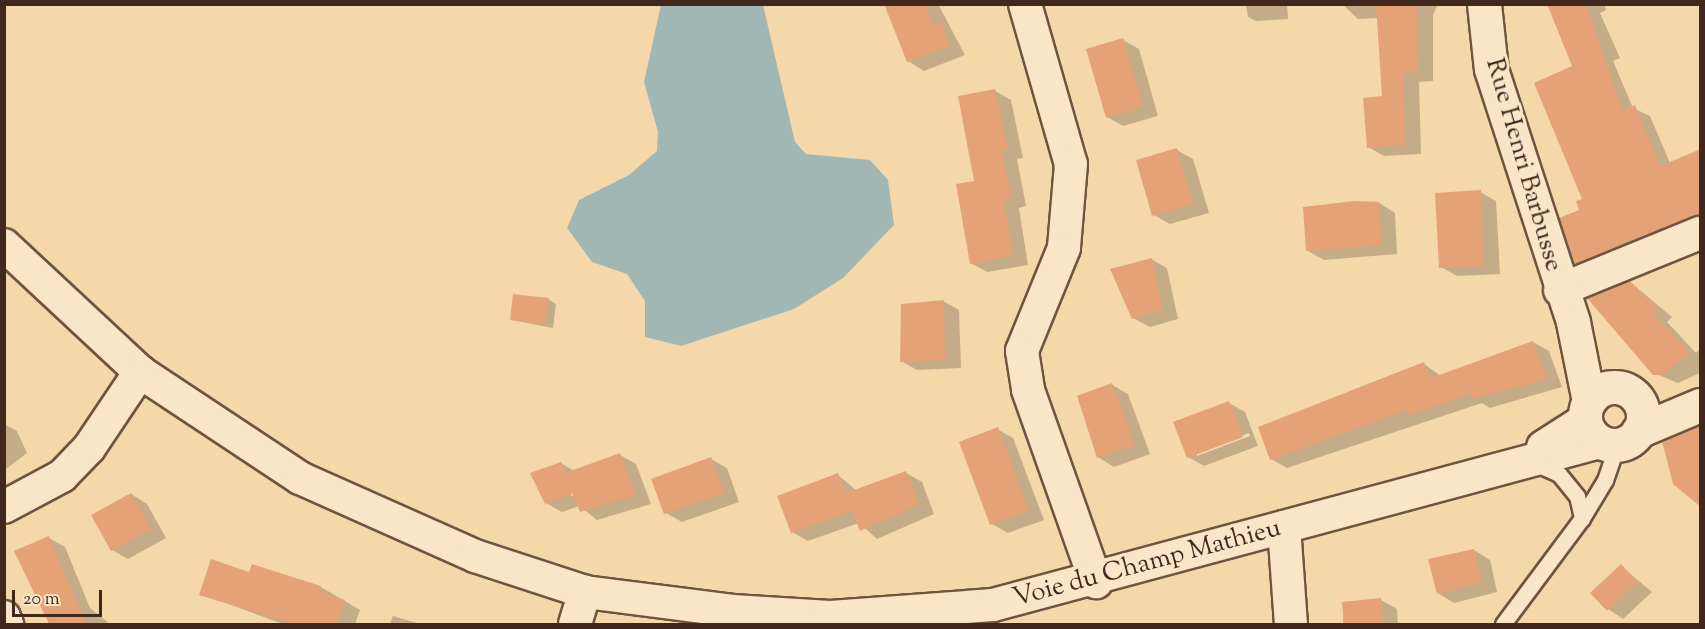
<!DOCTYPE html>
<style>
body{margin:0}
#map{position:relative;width:1705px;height:629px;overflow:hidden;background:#f4d8a9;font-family:"Sorts Mill Goudy",serif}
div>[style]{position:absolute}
.water>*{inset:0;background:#a1b7b4}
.shadow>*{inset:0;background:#0003}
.building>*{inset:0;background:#e6a277}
.roads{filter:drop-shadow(2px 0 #6e5441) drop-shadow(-2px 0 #6e5441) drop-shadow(0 2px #6e5441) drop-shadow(0 -2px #6e5441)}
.lane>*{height:15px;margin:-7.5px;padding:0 7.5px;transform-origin:7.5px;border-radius:7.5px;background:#f8e6c7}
.street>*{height:32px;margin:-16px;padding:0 16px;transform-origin:16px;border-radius:16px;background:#f8e6c7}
.secondary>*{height:33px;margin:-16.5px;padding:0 16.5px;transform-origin:16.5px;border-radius:16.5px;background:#f8e6c7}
.secondary>.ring{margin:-16.5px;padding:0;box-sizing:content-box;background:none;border:33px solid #f8e6c7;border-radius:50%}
span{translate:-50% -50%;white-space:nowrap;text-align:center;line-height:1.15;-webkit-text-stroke:6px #f8e6c7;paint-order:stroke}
.street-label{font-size:26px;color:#41281e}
.frame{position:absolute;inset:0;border:6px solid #41281e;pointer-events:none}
.scale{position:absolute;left:12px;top:590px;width:90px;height:27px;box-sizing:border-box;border:3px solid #41281e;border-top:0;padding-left:8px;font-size:18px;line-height:21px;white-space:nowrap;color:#41281e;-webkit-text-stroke:4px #f8e6c7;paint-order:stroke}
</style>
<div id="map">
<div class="water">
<i style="clip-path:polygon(661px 5px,763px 5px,795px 142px,806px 154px,870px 160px,888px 180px,894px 225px,843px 278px,794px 309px,681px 346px,645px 337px,645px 301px,627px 274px,592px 262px,567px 228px,579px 200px,629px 175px,657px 151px,658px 132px,644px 82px)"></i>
</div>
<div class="shadow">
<i style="clip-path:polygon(889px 4px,938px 4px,965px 55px,924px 71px,908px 61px)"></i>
<i style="clip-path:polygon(1246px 4px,1287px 4px,1288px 19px,1256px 21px,1248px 17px)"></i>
<i style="clip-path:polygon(1342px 4px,1438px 4px,1433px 15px,1433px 81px,1419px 82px,1421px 154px,1384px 156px,1368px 147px,1383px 98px,1378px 18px,1358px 19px)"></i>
<i style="clip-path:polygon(1550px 4px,1604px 4px,1606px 10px,1600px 13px,1620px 58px,1613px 61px,1633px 108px,1650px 116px,1670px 163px,1700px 151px,1700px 231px,1590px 272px,1575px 264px,1584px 200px,1574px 67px)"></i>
<i style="clip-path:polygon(1123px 40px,1139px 49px,1158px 116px,1123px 126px,1107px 117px)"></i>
<i style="clip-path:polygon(995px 91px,1011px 100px,1023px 158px,1017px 159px,1026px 206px,1019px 208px,1028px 265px,987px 272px,971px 263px,975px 182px)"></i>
<i style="clip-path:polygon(1177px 150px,1193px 159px,1209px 213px,1170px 224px,1154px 215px)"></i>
<i style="clip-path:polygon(1480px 192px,1496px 201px,1500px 274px,1457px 276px,1441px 267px)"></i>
<i style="clip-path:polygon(1379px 203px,1395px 213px,1397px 254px,1324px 260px,1308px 251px)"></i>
<i style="clip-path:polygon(1151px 259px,1167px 268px,1178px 319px,1150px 327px,1133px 318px)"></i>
<i style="clip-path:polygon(1630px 282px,1672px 317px,1667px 322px,1696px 353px,1700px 349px,1700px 373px,1678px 383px,1654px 373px)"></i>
<i style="clip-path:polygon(548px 299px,556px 304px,553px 328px,512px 320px)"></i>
<i style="clip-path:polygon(943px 301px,959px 310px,961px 368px,917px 370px,901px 361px)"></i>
<i style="clip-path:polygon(1533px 342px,1549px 351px,1562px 387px,1490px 408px,1482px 403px,1287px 468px,1271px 459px,1424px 364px,1441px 376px)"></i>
<i style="clip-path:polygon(1112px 385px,1128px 394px,1150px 454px,1114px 467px,1098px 457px)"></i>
<i style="clip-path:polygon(evenodd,1229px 403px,1245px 412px,1258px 446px,1204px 466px,1188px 457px,1229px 403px,1249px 433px,1250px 436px,1197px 456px,1197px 453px,1249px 433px)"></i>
<i style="clip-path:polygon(4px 424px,17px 431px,27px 453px,6px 469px)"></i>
<i style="clip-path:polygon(997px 429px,1013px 438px,1044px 520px,1008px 533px,992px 524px)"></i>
<i style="clip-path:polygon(evenodd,620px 455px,636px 464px,651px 504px,597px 520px,579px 506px,562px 512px,546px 503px,561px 463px,574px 471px,620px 455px,566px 489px,574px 493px,574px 497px,565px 491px,566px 489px)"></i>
<i style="clip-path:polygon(711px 459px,727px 468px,739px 502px,682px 522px,666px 513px)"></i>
<i style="clip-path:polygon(906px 473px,922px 482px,934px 514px,877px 539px,859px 523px,808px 541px,792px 532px,838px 475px,857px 491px)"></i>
<i style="clip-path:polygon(131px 494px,147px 504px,166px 538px,128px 559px,112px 550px)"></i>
<i style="clip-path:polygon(49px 538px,65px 547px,90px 608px,110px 624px,52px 624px,16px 551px)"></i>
<i style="clip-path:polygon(1474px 550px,1490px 560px,1497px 592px,1454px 603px,1438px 593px)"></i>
<i style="clip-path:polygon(1621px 566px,1652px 592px,1623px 619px,1608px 609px)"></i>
<i style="clip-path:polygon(250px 574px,321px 587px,360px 610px,355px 624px,283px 624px,201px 594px)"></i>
<i style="clip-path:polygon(1381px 600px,1397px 609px,1398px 624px,1343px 624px,1344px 603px)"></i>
<i style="clip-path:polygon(393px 616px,420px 624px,390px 624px)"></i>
</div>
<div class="building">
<i style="clip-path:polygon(884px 4px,925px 4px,933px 25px,941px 21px,950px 46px,907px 62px)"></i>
<i style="clip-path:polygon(1376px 4px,1417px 4px,1418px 72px,1404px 73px,1405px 145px,1367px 148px,1363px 98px,1382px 96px)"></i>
<i style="clip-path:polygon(1547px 4px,1586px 4px,1623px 111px,1635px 105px,1660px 166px,1701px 149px,1701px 215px,1574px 265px,1559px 218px,1579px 210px,1576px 201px,1582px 199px,1534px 83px,1572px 66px)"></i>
<i style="clip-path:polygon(1123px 38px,1143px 107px,1106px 118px,1086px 49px)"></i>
<i style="clip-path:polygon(995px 89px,1008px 149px,1002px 150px,1011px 198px,1004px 199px,1013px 256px,970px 264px,956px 184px,974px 181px,958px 96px)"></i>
<i style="clip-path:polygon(1177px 148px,1193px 204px,1152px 216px,1136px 160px)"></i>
<i style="clip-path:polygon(1481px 190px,1484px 266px,1439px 268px,1435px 193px)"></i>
<i style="clip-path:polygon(1354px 201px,1379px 202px,1382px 245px,1306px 251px,1303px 207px)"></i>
<i style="clip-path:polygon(1152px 258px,1163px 310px,1132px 319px,1110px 269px)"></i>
<i style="clip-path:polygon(1630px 281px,1658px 308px,1653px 313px,1690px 353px,1662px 375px,1653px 375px,1587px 298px)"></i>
<i style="clip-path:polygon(513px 294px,549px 298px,545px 325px,510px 320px)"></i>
<i style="clip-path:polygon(944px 300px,945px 360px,900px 362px,901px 304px)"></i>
<i style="clip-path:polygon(1533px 341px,1547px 379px,1473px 399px,1471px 393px,1409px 415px,1407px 410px,1270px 460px,1258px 427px,1424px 362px,1431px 378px)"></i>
<i style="clip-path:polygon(1112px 383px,1135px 445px,1097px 458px,1077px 396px)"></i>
<i style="clip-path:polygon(1229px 401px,1243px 437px,1187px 458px,1173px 422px)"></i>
<i style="clip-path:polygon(1701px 425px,1701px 507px,1673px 484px,1662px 441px)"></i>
<i style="clip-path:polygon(998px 427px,1029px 511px,990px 525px,959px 442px)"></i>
<i style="clip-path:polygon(620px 453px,636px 495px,580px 512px,569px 486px,572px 494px,545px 504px,530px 473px,561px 462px,565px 473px)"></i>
<i style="clip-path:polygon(711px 457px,724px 493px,664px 514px,651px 479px)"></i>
<i style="clip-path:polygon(906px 471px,919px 505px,860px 531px,847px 498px,852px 511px,791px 533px,777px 496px,838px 473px,846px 493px)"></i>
<i style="clip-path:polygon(131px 493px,151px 529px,111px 551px,91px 515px)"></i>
<i style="clip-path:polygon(49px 536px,86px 624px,49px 624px,14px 551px)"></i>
<i style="clip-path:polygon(1474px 549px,1482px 583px,1437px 594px,1428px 559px)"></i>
<i style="clip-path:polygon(211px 559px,249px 572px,252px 564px,321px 586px,319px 591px,345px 600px,337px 624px,294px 624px,199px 595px)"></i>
<i style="clip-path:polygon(1621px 564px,1637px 582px,1607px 611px,1590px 593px)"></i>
<i style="clip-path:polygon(1381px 598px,1383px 624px,1344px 624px,1342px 602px)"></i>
</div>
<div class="roads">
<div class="lane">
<i style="left:1534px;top:463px;width:27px;rotate:24deg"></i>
<i style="left:1559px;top:474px;width:28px;rotate:51deg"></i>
<i style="left:1577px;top:496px;width:23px;rotate:77deg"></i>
<i style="left:1503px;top:624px;width:132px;rotate:-53.3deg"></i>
<i style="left:1582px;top:518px;width:44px;rotate:-58.8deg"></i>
<i style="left:1605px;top:480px;width:37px;rotate:-71deg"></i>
</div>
<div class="street">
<i style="left:1025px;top:4px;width:166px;rotate:74deg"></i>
<i style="left:1071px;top:164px;width:84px;rotate:94.8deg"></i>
<i style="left:1064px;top:248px;width:111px;rotate:112.2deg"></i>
<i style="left:1022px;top:351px;width:39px;rotate:81deg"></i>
<i style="left:1028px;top:390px;width:204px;rotate:70.5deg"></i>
<i style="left:4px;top:245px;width:186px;rotate:43deg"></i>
<i style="left:140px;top:372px;width:192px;rotate:33.5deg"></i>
<i style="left:300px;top:478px;width:192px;rotate:24deg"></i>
<i style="left:475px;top:556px;width:116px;rotate:18.1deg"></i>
<i style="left:585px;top:592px;width:149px;rotate:7.3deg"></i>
<i style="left:733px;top:611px;width:97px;rotate:3.5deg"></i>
<i style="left:830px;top:617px;width:163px;rotate:-4.2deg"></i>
<i style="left:993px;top:605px;width:629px;rotate:-15.03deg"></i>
<i style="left:1560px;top:290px;width:151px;rotate:-22.2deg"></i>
<i style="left:1543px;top:447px;width:50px;rotate:-32.7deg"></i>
<i style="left:4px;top:507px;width:66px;rotate:-28.1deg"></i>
<i style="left:62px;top:476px;width:39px;rotate:-46deg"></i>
<i style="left:89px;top:448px;width:92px;rotate:-56.1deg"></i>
<i style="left:1284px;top:527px;width:97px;rotate:85.9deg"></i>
<i style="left:4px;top:617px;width:8px;rotate:67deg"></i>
<i style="left:575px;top:624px;width:34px;rotate:-73deg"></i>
</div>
<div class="secondary">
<i style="left:1484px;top:4px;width:65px;rotate:83.9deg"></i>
<i style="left:1491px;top:69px;width:266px;rotate:72deg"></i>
<i style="left:1573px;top:322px;width:81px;rotate:78.6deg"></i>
<i class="ring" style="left:1585px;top:387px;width:25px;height:25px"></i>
<i style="left:1638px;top:431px;width:67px;rotate:-22.8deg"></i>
</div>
</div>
<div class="street-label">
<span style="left:1523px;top:165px;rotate:74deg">Rue Henri Barbusse</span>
<span style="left:1147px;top:564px;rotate:-15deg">Voie du Champ Mathieu</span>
</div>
<div class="frame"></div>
<div class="scale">20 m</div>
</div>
